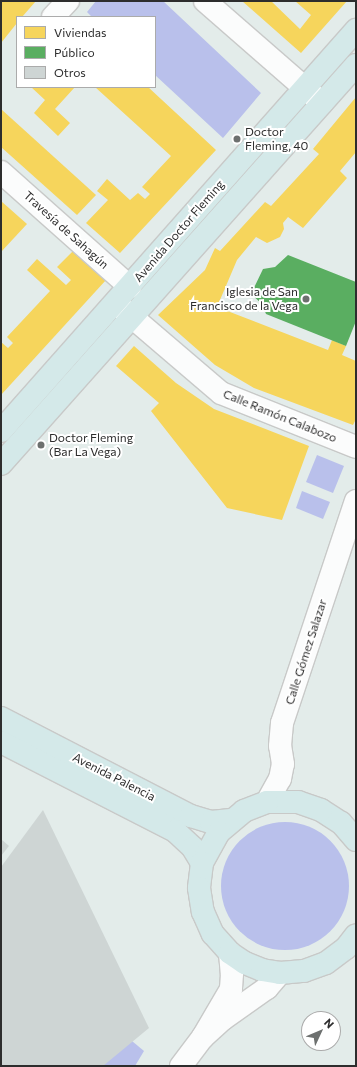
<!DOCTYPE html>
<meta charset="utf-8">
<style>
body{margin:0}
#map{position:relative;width:357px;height:1067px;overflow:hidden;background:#e3ecea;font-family:Commissioner,sans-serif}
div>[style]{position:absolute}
.green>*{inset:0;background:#b9c0eb}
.round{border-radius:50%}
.homes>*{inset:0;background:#f6d55c}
.public>*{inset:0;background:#5aae61}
.building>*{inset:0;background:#ced5d4}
.roads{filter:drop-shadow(1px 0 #c8c9c8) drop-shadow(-1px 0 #c8c9c8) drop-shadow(0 1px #c8c9c8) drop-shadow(0 -1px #c8c9c8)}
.minor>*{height:22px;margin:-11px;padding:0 11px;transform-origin:11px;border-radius:11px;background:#fbfcfc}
.major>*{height:22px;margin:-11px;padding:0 11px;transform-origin:11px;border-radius:11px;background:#d4e9e9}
.dots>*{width:11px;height:11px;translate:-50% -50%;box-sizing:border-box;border:2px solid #fff;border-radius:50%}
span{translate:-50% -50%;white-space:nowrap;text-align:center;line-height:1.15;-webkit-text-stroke:4px #fff;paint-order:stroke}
.poi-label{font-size:12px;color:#2d2d2d}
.left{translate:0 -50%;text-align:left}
.right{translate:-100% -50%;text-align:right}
.street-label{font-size:12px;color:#2d2d2d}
.frame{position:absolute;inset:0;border:2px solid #2d2d2d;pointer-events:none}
.legend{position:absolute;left:16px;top:16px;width:140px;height:72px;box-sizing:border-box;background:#fff;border:1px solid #ababab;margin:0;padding:5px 7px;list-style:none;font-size:12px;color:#2d2d2d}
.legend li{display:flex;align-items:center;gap:8px;height:20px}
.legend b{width:20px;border:1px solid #ababab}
.north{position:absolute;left:301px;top:1011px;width:40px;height:40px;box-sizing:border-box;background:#fff;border:1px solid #ababab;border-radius:50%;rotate:46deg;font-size:11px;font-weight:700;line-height:16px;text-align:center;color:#2d2d2d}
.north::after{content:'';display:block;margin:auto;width:14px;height:18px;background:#6d706f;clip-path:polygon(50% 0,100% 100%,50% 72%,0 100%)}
</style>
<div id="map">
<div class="green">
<i style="clip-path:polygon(96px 1px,163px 1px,261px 93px,223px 138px,155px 75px,155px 17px,92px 17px,87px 12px)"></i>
<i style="clip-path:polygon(317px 455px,344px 466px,333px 493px,306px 482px)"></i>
<i style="clip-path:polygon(302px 491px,330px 502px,323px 519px,296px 508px)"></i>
<i class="round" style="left:221px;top:822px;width:128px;height:128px"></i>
<i style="clip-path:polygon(120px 1031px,144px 1051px,135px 1066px,78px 1066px)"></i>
</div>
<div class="homes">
<i style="clip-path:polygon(1px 1px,36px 1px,22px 17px,17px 17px,17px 23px,1px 43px)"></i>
<i style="clip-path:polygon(242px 1px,271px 1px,300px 29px,311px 15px,295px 1px,347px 1px,301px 53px)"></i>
<i style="clip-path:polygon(31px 87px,75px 87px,55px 109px,70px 123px,58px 136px,34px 113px,45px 100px)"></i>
<i style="clip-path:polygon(95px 87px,148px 87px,216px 150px,120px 253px,86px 223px,108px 200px,97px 191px,107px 179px,130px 200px,138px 193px,145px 199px,150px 194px,142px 187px,171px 156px)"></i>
<i style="clip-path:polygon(356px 97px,356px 152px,340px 171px,347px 178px,303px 228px,288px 217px,283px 223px,284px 229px,280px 237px,267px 243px,256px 237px,237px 260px,217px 307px,328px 350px,332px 340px,346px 346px,342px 355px,356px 361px,356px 419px,353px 425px,254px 388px,215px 365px,158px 315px,205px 270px,215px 248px,220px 251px,265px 202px,271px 206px,319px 154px,313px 149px)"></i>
<i style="clip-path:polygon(1px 109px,96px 195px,77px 215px,1px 147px)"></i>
<i style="clip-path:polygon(1px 201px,27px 224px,1px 252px)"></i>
<i style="clip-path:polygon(74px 250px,106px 280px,1px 395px,1px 342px,8px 348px,13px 343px,7px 337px,50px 291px,27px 270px,37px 259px,66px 285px,71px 280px,57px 267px)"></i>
<i style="clip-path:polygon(134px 346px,176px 383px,214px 409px,309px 446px,282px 520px,227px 508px,151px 411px,159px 403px,116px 366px)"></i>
</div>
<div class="public">
<i style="clip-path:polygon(288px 255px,356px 282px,356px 321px,346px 346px,266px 314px,262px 304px,251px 294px,263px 269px,275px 267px)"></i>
</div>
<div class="building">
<i style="clip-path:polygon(43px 810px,149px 1028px,103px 1066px,1px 1066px,1px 867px)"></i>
<i style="clip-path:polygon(1px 839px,9px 846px,1px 856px)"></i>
</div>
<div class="roads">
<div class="minor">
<i style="left:205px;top:1px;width:155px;rotate:41.1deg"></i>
<i style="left:53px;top:17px;width:22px;rotate:-47deg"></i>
<i style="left:1px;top:172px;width:173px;rotate:41.7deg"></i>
<i style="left:118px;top:305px;width:135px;rotate:40.5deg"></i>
<i style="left:221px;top:393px;width:145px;rotate:21.8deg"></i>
<i style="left:267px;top:802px;width:26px;rotate:-61deg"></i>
<i style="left:280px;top:779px;width:15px;rotate:-79deg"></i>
<i style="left:283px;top:764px;width:18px;rotate:-99deg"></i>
<i style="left:280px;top:746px;width:23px;rotate:-85deg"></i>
<i style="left:282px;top:723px;width:234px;rotate:-71.6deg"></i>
<i style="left:230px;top:953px;width:21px;rotate:85deg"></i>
<i style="left:232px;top:974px;width:15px;rotate:94deg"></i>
<i style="left:231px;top:989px;width:56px;rotate:120.3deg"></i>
<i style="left:203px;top:1037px;width:27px;rotate:-42deg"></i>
<i style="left:223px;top:1019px;width:54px;rotate:-35.2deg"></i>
<i style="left:267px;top:988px;width:20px;rotate:-49deg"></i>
<i style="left:181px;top:1066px;width:36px;rotate:-53deg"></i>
</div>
<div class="major">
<i style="left:1px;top:431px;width:536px;rotate:-48.48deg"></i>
<i style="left:1px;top:464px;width:534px;rotate:-48.34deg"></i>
<i style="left:1px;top:718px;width:214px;rotate:27.3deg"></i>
<i style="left:191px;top:816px;width:21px;rotate:17deg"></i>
<i style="left:211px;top:822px;width:20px;rotate:-6deg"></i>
<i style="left:1px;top:742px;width:195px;rotate:27.1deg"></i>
<i style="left:175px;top:831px;width:25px;rotate:43deg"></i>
<i style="left:193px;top:848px;width:17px;rotate:59deg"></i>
<i style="left:356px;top:840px;width:23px;rotate:-131deg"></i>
<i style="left:341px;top:823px;width:24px;rotate:-147deg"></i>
<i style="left:321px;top:810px;width:24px;rotate:-161deg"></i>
<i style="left:298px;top:802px;width:31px;rotate:180deg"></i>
<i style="left:267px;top:802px;width:25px;rotate:159deg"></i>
<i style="left:244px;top:811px;width:33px;rotate:140deg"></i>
<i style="left:219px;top:832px;width:35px;rotate:119deg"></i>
<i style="left:202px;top:863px;width:25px;rotate:97deg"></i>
<i style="left:199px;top:888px;width:24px;rotate:81deg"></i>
<i style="left:203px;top:912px;width:24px;rotate:66deg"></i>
<i style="left:213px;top:934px;width:25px;rotate:48deg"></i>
<i style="left:230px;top:953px;width:18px;rotate:34deg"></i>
<i style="left:245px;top:963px;width:18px;rotate:22deg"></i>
<i style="left:262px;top:970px;width:18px;rotate:9deg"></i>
<i style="left:280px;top:973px;width:24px;rotate:-5deg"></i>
<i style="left:304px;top:971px;width:23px;rotate:-20deg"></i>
<i style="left:326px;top:963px;width:25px;rotate:-37deg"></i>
<i style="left:346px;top:948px;width:16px;rotate:-52deg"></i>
</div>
</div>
<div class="dots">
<i style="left:237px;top:139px;background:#6d706f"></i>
<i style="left:306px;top:299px;background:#6d706f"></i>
<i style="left:41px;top:445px;background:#6d706f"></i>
</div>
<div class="poi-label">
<span class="left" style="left:245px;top:139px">Doctor<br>Fleming, 40</span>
<span class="right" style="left:298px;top:299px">Iglesia de San<br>Francisco de la Vega</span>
<span class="left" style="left:49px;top:445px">Doctor Fleming<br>(Bar La Vega)</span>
</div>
<div class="street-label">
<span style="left:66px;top:230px;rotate:42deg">Travesía de Sahagún</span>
<span style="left:179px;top:231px;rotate:-49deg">Avenida Doctor Fleming</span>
<span style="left:280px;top:416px;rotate:22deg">Calle Ramón Calabozo</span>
<span style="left:306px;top:652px;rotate:-72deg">Calle Gómez Salazar</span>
<span style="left:114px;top:777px;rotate:27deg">Avenida Palencia</span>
</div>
<div class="frame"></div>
<ul class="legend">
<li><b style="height:11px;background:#f6d55c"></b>Viviendas</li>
<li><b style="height:11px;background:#5aae61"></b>Público</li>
<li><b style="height:11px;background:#ced5d4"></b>Otros</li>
</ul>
<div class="north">N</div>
</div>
